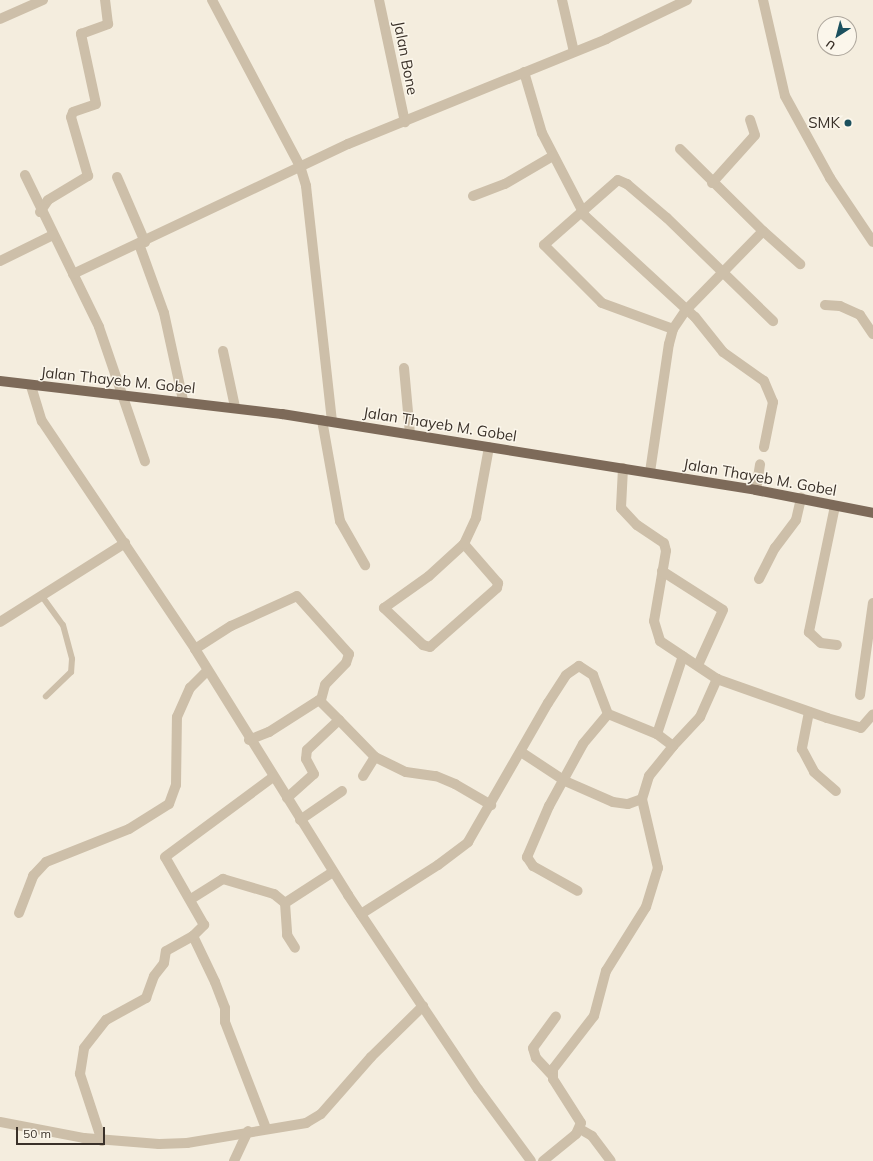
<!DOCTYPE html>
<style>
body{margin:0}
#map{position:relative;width:873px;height:1161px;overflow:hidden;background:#f4edde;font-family:Mulish,sans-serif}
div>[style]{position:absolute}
.service>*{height:6px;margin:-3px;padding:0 3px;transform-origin:3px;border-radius:3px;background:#cdbfa9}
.minor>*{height:10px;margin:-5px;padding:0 5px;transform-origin:5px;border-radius:5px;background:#cdbfa9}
.primary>*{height:10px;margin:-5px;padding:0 5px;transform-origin:5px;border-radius:5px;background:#7d6a59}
.dots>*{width:11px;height:11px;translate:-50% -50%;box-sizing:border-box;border:2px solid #fbf6eb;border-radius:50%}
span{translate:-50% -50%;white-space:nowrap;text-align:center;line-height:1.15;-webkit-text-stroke:3px #fbf6eb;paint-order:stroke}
.street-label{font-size:15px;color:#3a3129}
.poi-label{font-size:15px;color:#3a3129}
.right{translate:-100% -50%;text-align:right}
.north{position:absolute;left:817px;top:16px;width:40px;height:40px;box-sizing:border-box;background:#fbf6eb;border:1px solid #aea79d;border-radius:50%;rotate:216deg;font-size:11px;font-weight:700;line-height:16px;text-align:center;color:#3a3129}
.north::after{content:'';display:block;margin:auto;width:14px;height:18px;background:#1c515f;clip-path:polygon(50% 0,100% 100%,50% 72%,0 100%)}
.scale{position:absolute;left:16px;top:1127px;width:89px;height:18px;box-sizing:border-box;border:2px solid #3a3129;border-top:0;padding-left:5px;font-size:12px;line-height:14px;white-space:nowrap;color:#3a3129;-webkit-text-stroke:3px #fbf6eb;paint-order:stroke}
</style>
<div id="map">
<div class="service">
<i style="left:41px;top:595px;width:37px;rotate:54deg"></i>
<i style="left:63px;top:625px;width:35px;rotate:75deg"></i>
<i style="left:72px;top:659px;width:13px;rotate:94deg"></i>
<i style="left:71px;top:672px;width:35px;rotate:136deg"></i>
</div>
<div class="minor">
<i style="left:212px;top:0;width:188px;rotate:62.1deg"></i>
<i style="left:300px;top:166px;width:21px;rotate:73deg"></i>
<i style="left:306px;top:186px;width:236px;rotate:83.7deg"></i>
<i style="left:379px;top:0;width:125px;rotate:78deg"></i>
<i style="left:562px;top:0;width:53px;rotate:77deg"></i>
<i style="left:763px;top:0;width:98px;rotate:77.1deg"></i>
<i style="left:785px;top:96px;width:94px;rotate:61.2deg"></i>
<i style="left:830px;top:178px;width:77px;rotate:56.1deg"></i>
<i style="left:0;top:19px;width:47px;rotate:-23.8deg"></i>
<i style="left:524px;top:72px;width:64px;rotate:73.6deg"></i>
<i style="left:542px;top:133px;width:93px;rotate:62.6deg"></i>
<i style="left:585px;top:216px;width:149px;rotate:42.6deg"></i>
<i style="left:695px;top:317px;width:45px;rotate:51.3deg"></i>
<i style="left:723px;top:352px;width:50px;rotate:35.3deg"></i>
<i style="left:764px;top:381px;width:23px;rotate:67deg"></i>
<i style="left:773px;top:402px;width:46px;rotate:101.3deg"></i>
<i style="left:680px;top:149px;width:117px;rotate:44.7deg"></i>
<i style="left:25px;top:175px;width:169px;rotate:64deg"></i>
<i style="left:99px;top:327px;width:142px;rotate:71.1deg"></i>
<i style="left:117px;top:177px;width:71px;rotate:66.7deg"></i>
<i style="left:712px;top:183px;width:64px;rotate:-48.1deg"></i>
<i style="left:755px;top:135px;width:16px;rotate:-108deg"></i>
<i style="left:473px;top:196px;width:34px;rotate:-21deg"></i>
<i style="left:505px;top:184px;width:56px;rotate:-30.3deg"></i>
<i style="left:40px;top:212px;width:14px;rotate:-56deg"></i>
<i style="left:48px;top:200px;width:47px;rotate:-31deg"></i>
<i style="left:88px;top:176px;width:61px;rotate:-106.1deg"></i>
<i style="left:71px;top:117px;width:5px;rotate:-68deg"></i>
<i style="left:73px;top:112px;width:24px;rotate:-19deg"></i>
<i style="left:96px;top:104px;width:72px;rotate:-102.1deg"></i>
<i style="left:81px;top:34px;width:29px;rotate:-20deg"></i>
<i style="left:108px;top:24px;width:24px;rotate:-97deg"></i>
<i style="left:139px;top:244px;width:73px;rotate:70.1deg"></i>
<i style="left:164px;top:313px;width:89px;rotate:77.7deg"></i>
<i style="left:0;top:261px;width:59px;rotate:-26.1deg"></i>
<i style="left:73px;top:274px;width:304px;rotate:-25.3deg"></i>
<i style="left:348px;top:144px;width:279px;rotate:-22.1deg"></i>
<i style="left:606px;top:39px;width:90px;rotate:-25.7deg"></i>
<i style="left:825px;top:305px;width:15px;rotate:4deg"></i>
<i style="left:840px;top:306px;width:22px;rotate:24deg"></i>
<i style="left:860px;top:315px;width:23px;rotate:56deg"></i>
<i style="left:673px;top:329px;width:76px;rotate:-159.9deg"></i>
<i style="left:602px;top:303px;width:82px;rotate:-135deg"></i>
<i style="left:544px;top:245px;width:98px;rotate:-41.3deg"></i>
<i style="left:618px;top:180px;width:10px;rotate:24deg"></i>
<i style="left:627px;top:184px;width:52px;rotate:40.4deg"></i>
<i style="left:667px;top:218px;width:148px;rotate:44.2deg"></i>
<i style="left:223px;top:351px;width:57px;rotate:77.9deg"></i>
<i style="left:404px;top:368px;width:66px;rotate:84.8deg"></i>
<i style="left:31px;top:386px;width:37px;rotate:73deg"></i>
<i style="left:42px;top:421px;width:275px;rotate:56.1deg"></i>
<i style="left:195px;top:649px;width:290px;rotate:58.1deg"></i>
<i style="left:348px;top:895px;width:234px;rotate:56.2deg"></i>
<i style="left:478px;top:1089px;width:89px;rotate:53.6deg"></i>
<i style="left:322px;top:420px;width:103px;rotate:79.9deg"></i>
<i style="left:340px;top:521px;width:51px;rotate:60.4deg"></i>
<i style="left:623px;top:468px;width:40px;rotate:92.9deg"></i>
<i style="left:621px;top:508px;width:23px;rotate:47deg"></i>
<i style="left:637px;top:525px;width:32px;rotate:34deg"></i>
<i style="left:664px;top:543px;width:8px;rotate:76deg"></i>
<i style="left:666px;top:551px;width:71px;rotate:99.7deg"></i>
<i style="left:654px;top:621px;width:21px;rotate:73deg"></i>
<i style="left:660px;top:641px;width:69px;rotate:33.7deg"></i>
<i style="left:717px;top:679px;width:117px;rotate:19.5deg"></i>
<i style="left:827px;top:718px;width:35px;rotate:16deg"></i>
<i style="left:861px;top:728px;width:18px;rotate:-49deg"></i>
<i style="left:650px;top:472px;width:129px;rotate:-81.6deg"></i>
<i style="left:669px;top:344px;width:16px;rotate:-75deg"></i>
<i style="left:673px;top:329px;width:23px;rotate:-56deg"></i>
<i style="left:686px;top:310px;width:110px;rotate:-45.7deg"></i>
<i style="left:763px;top:231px;width:50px;rotate:41.7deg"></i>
<i style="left:756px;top:490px;width:26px;rotate:-81deg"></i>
<i style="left:835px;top:506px;width:129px;rotate:101.7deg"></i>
<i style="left:809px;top:632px;width:16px;rotate:43deg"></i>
<i style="left:821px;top:643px;width:16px;rotate:7deg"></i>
<i style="left:464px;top:544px;width:52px;rotate:48.9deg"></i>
<i style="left:498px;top:583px;width:5px;rotate:101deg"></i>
<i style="left:497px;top:588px;width:89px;rotate:138.6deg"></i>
<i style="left:430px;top:647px;width:7px;rotate:-164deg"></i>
<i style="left:423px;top:645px;width:54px;rotate:-136.5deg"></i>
<i style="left:384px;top:608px;width:55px;rotate:-35.4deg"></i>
<i style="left:429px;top:576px;width:47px;rotate:-42.4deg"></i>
<i style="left:464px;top:544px;width:29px;rotate:-65deg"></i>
<i style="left:476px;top:518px;width:72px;rotate:-79.6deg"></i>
<i style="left:662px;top:571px;width:72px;rotate:32.6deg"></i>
<i style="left:723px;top:610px;width:60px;rotate:114.4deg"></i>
<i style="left:759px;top:579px;width:35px;rotate:-63deg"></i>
<i style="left:775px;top:548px;width:35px;rotate:-53deg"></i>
<i style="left:796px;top:520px;width:23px;rotate:-77deg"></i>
<i style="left:0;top:622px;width:148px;rotate:-32.3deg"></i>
<i style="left:195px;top:649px;width:43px;rotate:-32.6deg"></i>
<i style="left:231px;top:626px;width:72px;rotate:-24.4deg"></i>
<i style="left:297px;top:596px;width:78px;rotate:48.1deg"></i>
<i style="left:349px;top:654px;width:9px;rotate:108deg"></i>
<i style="left:346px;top:663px;width:30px;rotate:134deg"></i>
<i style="left:325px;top:685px;width:16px;rotate:105deg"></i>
<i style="left:860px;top:695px;width:93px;rotate:-82deg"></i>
<i style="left:809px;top:712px;width:38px;rotate:101deg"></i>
<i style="left:802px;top:749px;width:26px;rotate:62deg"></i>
<i style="left:814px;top:772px;width:29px;rotate:41deg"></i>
<i style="left:657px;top:734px;width:82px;rotate:-71.6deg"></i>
<i style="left:249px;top:740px;width:22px;rotate:-22deg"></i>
<i style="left:269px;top:732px;width:59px;rotate:-32.6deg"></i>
<i style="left:319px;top:700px;width:28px;rotate:45deg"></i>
<i style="left:673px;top:746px;width:40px;rotate:-47deg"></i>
<i style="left:700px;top:717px;width:42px;rotate:-65.9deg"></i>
<i style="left:521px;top:752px;width:53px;rotate:33.4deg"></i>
<i style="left:565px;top:781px;width:52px;rotate:23.6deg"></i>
<i style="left:613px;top:802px;width:15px;rotate:8deg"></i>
<i style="left:628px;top:804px;width:15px;rotate:-20deg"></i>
<i style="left:363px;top:776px;width:22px;rotate:-58deg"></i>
<i style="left:287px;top:798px;width:36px;rotate:-42deg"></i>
<i style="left:314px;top:774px;width:17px;rotate:-118deg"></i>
<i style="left:306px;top:759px;width:9px;rotate:-84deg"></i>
<i style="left:307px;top:750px;width:44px;rotate:-43.2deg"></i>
<i style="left:339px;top:720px;width:52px;rotate:45.8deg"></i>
<i style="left:375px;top:757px;width:34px;rotate:26deg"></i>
<i style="left:406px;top:772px;width:30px;rotate:8deg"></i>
<i style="left:436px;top:776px;width:21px;rotate:23deg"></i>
<i style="left:455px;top:784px;width:42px;rotate:30.3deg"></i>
<i style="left:300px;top:820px;width:51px;rotate:-34.6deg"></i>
<i style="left:191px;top:899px;width:38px;rotate:-32deg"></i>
<i style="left:223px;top:879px;width:53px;rotate:16.4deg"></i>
<i style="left:274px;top:894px;width:14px;rotate:39deg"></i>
<i style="left:285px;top:903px;width:32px;rotate:86deg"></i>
<i style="left:287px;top:935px;width:15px;rotate:58deg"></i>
<i style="left:285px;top:903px;width:57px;rotate:-32.9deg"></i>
<i style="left:19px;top:913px;width:40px;rotate:-69deg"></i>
<i style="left:33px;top:876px;width:19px;rotate:-47deg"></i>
<i style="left:46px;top:862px;width:89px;rotate:-21.7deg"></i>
<i style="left:129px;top:829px;width:47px;rotate:-32deg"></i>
<i style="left:169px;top:804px;width:20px;rotate:-70deg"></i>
<i style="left:176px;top:785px;width:68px;rotate:-89.2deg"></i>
<i style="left:177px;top:717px;width:32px;rotate:-66deg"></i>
<i style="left:190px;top:688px;width:24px;rotate:-45deg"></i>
<i style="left:361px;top:914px;width:91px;rotate:-32.5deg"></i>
<i style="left:438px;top:865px;width:38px;rotate:-37deg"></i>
<i style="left:468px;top:842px;width:160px;rotate:-60.1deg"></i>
<i style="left:548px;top:703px;width:33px;rotate:-57deg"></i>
<i style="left:566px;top:675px;width:16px;rotate:-35deg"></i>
<i style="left:579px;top:666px;width:17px;rotate:33deg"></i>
<i style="left:593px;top:675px;width:42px;rotate:69deg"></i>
<i style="left:608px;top:714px;width:39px;rotate:130deg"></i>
<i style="left:583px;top:744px;width:71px;rotate:118.7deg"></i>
<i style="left:549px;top:806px;width:56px;rotate:113.3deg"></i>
<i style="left:527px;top:857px;width:11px;rotate:56deg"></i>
<i style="left:533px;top:866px;width:51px;rotate:29.1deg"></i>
<i style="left:193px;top:936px;width:51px;rotate:64.4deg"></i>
<i style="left:215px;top:982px;width:28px;rotate:69deg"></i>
<i style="left:225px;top:1008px;width:14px;rotate:90deg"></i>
<i style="left:225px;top:1022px;width:114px;rotate:68.9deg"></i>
<i style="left:551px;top:1074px;width:22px;rotate:-133deg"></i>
<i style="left:536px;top:1058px;width:10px;rotate:-107deg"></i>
<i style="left:533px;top:1048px;width:39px;rotate:-54deg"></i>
<i style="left:0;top:1122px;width:86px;rotate:10.8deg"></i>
<i style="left:84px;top:1138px;width:75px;rotate:4.6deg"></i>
<i style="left:159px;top:1144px;width:28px;rotate:-2deg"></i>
<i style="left:187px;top:1143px;width:121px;rotate:-9.5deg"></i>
<i style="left:306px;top:1123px;width:17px;rotate:-31deg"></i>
<i style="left:321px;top:1114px;width:76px;rotate:-48.7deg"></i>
<i style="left:371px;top:1057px;width:73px;rotate:-44.4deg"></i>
<i style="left:580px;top:1129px;width:14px;rotate:30deg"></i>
<i style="left:592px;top:1136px;width:31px;rotate:53deg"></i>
<i style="left:102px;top:1141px;width:71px;rotate:-108.2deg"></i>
<i style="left:80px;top:1074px;width:26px;rotate:-81deg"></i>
<i style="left:84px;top:1048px;width:36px;rotate:-52deg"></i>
<i style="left:106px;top:1020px;width:46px;rotate:-28.8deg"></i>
<i style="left:146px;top:998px;width:23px;rotate:-70deg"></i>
<i style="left:154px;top:976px;width:16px;rotate:-52deg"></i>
<i style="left:164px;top:963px;width:12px;rotate:-81deg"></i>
<i style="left:166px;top:951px;width:31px;rotate:-29deg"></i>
<i style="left:193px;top:936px;width:16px;rotate:-45deg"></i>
<i style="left:204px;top:925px;width:78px;rotate:-119.8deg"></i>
<i style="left:165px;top:857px;width:134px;rotate:-36.5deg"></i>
<i style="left:234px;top:1161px;width:33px;rotate:-65deg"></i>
<i style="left:543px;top:1161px;width:43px;rotate:-39.3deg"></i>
<i style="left:576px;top:1134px;width:12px;rotate:-66deg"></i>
<i style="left:581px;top:1123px;width:52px;rotate:-122.5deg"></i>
<i style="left:553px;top:1079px;width:10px;rotate:-90deg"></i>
<i style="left:553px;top:1069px;width:67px;rotate:-52.3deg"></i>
<i style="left:594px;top:1016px;width:47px;rotate:-75.1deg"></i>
<i style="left:606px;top:971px;width:75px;rotate:-58deg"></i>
<i style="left:646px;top:907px;width:41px;rotate:-72.9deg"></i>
<i style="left:658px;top:868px;width:71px;rotate:-103.1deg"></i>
<i style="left:642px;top:799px;width:24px;rotate:-73deg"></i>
<i style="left:649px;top:776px;width:38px;rotate:-51deg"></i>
<i style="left:673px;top:746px;width:20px;rotate:-143deg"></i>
<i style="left:657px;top:734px;width:53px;rotate:-157.8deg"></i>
</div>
<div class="primary">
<i style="left:0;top:381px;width:284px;rotate:6.7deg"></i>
<i style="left:282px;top:414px;width:480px;rotate:9.1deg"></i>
<i style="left:756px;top:490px;width:119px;rotate:11.1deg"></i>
</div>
<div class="dots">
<i style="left:848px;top:123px;background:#1c515f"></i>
</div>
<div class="street-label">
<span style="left:406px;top:58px;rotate:79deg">Jalan Bone</span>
<span style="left:118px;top:380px;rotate:6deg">Jalan Thayeb M. Gobel</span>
<span style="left:440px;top:424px;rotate:9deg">Jalan Thayeb M. Gobel</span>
<span style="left:760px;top:477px;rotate:10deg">Jalan Thayeb M. Gobel</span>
</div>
<div class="poi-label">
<span class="right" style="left:840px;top:123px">SMK</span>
</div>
<div class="north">U</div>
<div class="scale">50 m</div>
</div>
